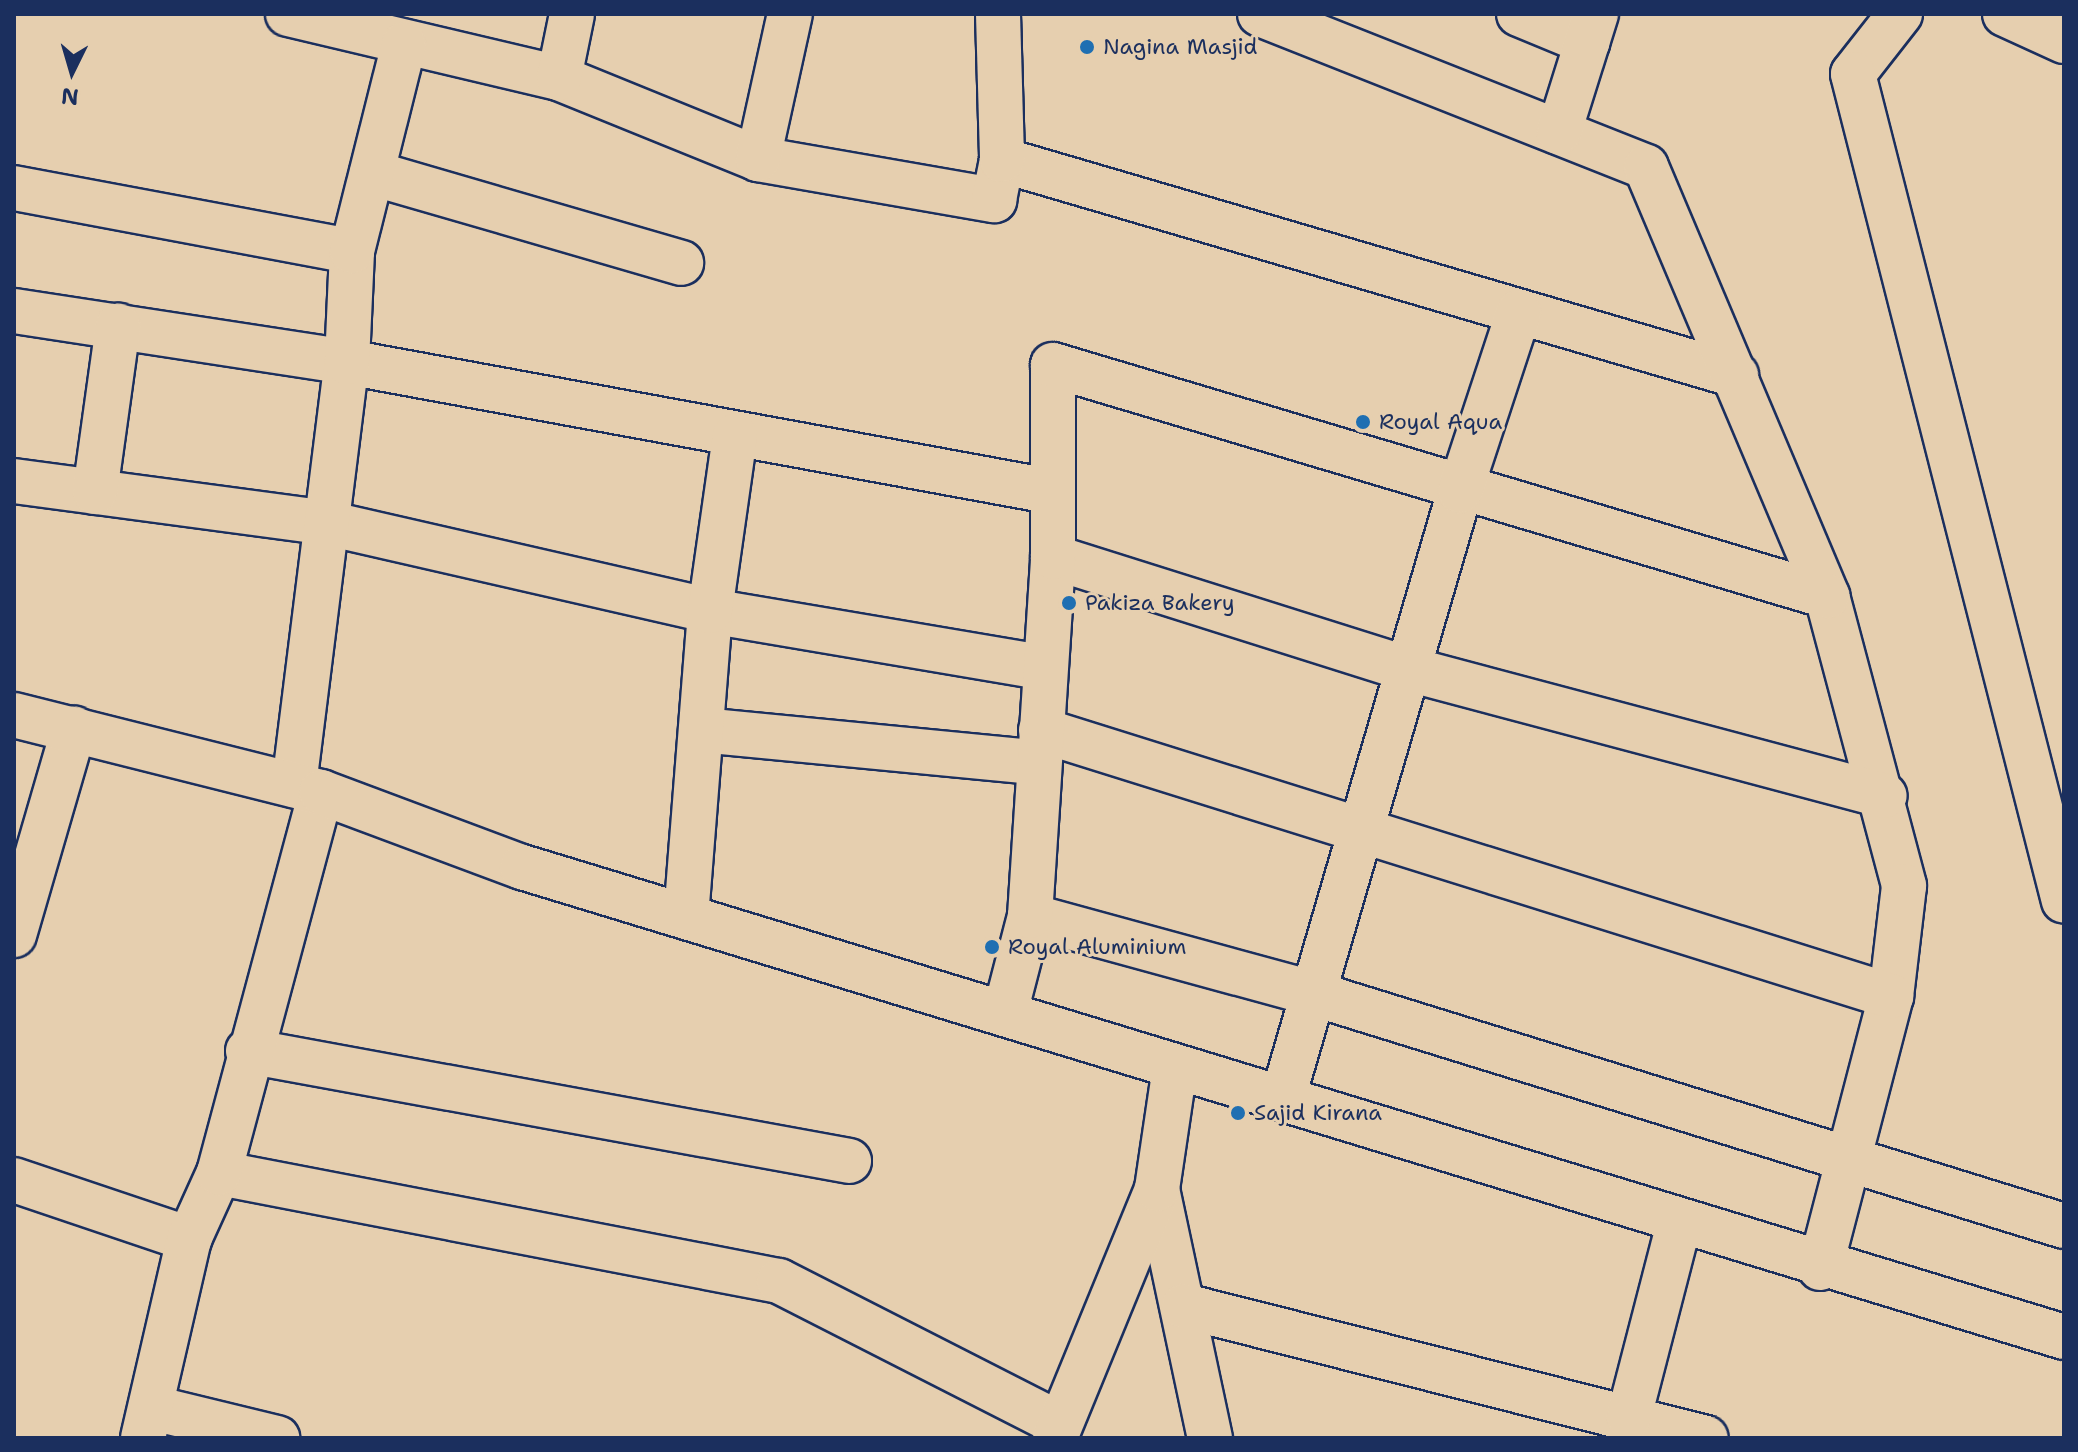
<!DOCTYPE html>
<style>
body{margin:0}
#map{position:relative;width:2078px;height:1452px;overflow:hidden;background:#e6cfaf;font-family:"Shantell Sans",sans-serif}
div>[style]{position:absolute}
.roads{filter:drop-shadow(2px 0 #1b2f5e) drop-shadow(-2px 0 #1b2f5e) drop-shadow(0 2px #1b2f5e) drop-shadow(0 -2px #1b2f5e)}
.street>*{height:44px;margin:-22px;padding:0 22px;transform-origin:22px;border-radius:22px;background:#e6cfaf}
.secondary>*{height:44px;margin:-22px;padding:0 22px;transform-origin:22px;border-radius:22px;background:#e6cfaf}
.dots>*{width:22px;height:22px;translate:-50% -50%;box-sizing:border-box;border:4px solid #e6cfaf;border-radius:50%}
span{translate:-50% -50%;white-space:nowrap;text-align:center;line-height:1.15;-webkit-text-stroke:6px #e6cfaf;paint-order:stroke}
.poi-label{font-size:22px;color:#1b2f5e}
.left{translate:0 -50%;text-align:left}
.frame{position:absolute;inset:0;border:16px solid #1b2f5e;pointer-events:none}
.north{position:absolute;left:32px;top:32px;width:80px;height:80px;-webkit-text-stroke:6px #e6cfaf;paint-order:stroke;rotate:185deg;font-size:22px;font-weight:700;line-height:32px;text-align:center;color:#1b2f5e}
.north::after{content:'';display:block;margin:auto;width:28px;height:36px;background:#1b2f5e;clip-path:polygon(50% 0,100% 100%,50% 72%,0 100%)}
</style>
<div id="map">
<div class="roads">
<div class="street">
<i style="left:288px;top:14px;width:278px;rotate:13.3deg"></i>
<i style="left:559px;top:78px;width:215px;rotate:22.1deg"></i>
<i style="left:758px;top:159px;width:240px;rotate:9.9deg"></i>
<i style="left:994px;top:200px;width:41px;rotate:-78.7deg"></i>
<i style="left:1002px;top:160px;width:765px;rotate:16.33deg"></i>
<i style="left:998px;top:14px;width:146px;rotate:88.4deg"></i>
<i style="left:1260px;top:14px;width:415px;rotate:21.6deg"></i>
<i style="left:1646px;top:167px;width:466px;rotate:67.1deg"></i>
<i style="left:1827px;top:596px;width:300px;rotate:75.1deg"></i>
<i style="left:1904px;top:886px;width:111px;rotate:96.7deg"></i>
<i style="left:1891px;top:996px;width:281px;rotate:104.6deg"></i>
<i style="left:1519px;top:14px;width:74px;rotate:22.4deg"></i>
<i style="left:1900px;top:14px;width:76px;rotate:128.1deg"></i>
<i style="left:1853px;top:74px;width:853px;rotate:75.69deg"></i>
<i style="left:2005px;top:14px;width:65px;rotate:24.6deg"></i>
<i style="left:559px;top:78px;width:65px;rotate:-78.5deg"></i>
<i style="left:1559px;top:132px;width:124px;rotate:-72.6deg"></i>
<i style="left:758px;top:159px;width:148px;rotate:-77.6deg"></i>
<i style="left:372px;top:173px;width:322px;rotate:16.2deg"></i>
<i style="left:14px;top:188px;width:344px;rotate:10.6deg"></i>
<i style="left:14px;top:311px;width:337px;rotate:8.7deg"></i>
<i style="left:347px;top:362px;width:714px;rotate:10.41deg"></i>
<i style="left:14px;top:481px;width:316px;rotate:7.6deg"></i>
<i style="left:327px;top:523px;width:393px;rotate:12.9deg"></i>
<i style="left:710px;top:611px;width:337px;rotate:9.6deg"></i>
<i style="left:95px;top:492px;width:168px;rotate:-82.1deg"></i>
<i style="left:1053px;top:557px;width:376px;rotate:17.5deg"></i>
<i style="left:1412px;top:670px;width:489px;rotate:14.9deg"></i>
<i style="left:701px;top:730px;width:337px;rotate:5.5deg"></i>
<i style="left:1041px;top:730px;width:891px;rotate:17.38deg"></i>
<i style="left:294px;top:785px;width:426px;rotate:-82.9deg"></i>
<i style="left:347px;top:362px;width:111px;rotate:-87.4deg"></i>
<i style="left:352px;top:251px;width:213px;rotate:-75.9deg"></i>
<i style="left:1030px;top:916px;width:295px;rotate:15.3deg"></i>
<i style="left:1315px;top:994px;width:784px;rotate:17.21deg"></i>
<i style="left:686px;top:917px;width:307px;rotate:-85.5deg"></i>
<i style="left:710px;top:611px;width:177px;rotate:-81.9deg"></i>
<i style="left:14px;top:935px;width:215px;rotate:-73.8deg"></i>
<i style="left:1006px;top:1009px;width:96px;rotate:-75.5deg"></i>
<i style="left:1030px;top:916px;width:360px;rotate:-86.3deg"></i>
<i style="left:1053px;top:557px;width:192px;rotate:-90deg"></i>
<i style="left:1053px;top:365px;width:808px;rotate:16.62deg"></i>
<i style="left:248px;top:1051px;width:611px;rotate:10.37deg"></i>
<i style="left:1283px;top:1097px;width:631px;rotate:-73.72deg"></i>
<i style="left:1460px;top:491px;width:188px;rotate:-71.8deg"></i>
<i style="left:219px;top:1173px;width:570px;rotate:10.92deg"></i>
<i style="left:779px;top:1281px;width:315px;rotate:27deg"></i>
<i style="left:14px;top:1180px;width:185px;rotate:18.6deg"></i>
<i style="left:1157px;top:1189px;width:255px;rotate:78deg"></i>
<i style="left:1184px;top:1306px;width:538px;rotate:14.19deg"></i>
<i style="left:153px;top:1408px;width:128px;rotate:13.6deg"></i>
<i style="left:1629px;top:1417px;width:199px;rotate:-75.5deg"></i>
<i style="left:143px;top:1438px;width:204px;rotate:-77deg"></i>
<i style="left:189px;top:1239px;width:72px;rotate:-65.6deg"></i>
<i style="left:219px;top:1173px;width:394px;rotate:-75deg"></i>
<i style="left:1055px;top:1438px;width:269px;rotate:-67.7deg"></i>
<i style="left:1157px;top:1189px;width:123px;rotate:-81.6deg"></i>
</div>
<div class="secondary">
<i style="left:14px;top:715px;width:317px;rotate:14.1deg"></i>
<i style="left:321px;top:792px;width:215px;rotate:20.5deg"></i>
<i style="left:522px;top:867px;width:1612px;rotate:16.95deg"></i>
</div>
</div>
<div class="dots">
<i style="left:1087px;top:47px;background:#1f6fb2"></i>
<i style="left:1363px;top:422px;background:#1f6fb2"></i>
<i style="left:1069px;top:603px;background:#1f6fb2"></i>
<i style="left:992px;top:947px;background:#1f6fb2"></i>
<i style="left:1238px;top:1113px;background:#1f6fb2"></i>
</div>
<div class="poi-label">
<span class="left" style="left:1103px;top:47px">Nagina Masjid</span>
<span class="left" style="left:1379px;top:422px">Royal Aqua</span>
<span class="left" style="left:1085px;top:603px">Pakiza Bakery</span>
<span class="left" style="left:1008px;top:947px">Royal Aluminium</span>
<span class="left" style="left:1254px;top:1113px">Sajid Kirana</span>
</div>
<div class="frame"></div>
<div class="north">N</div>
</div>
